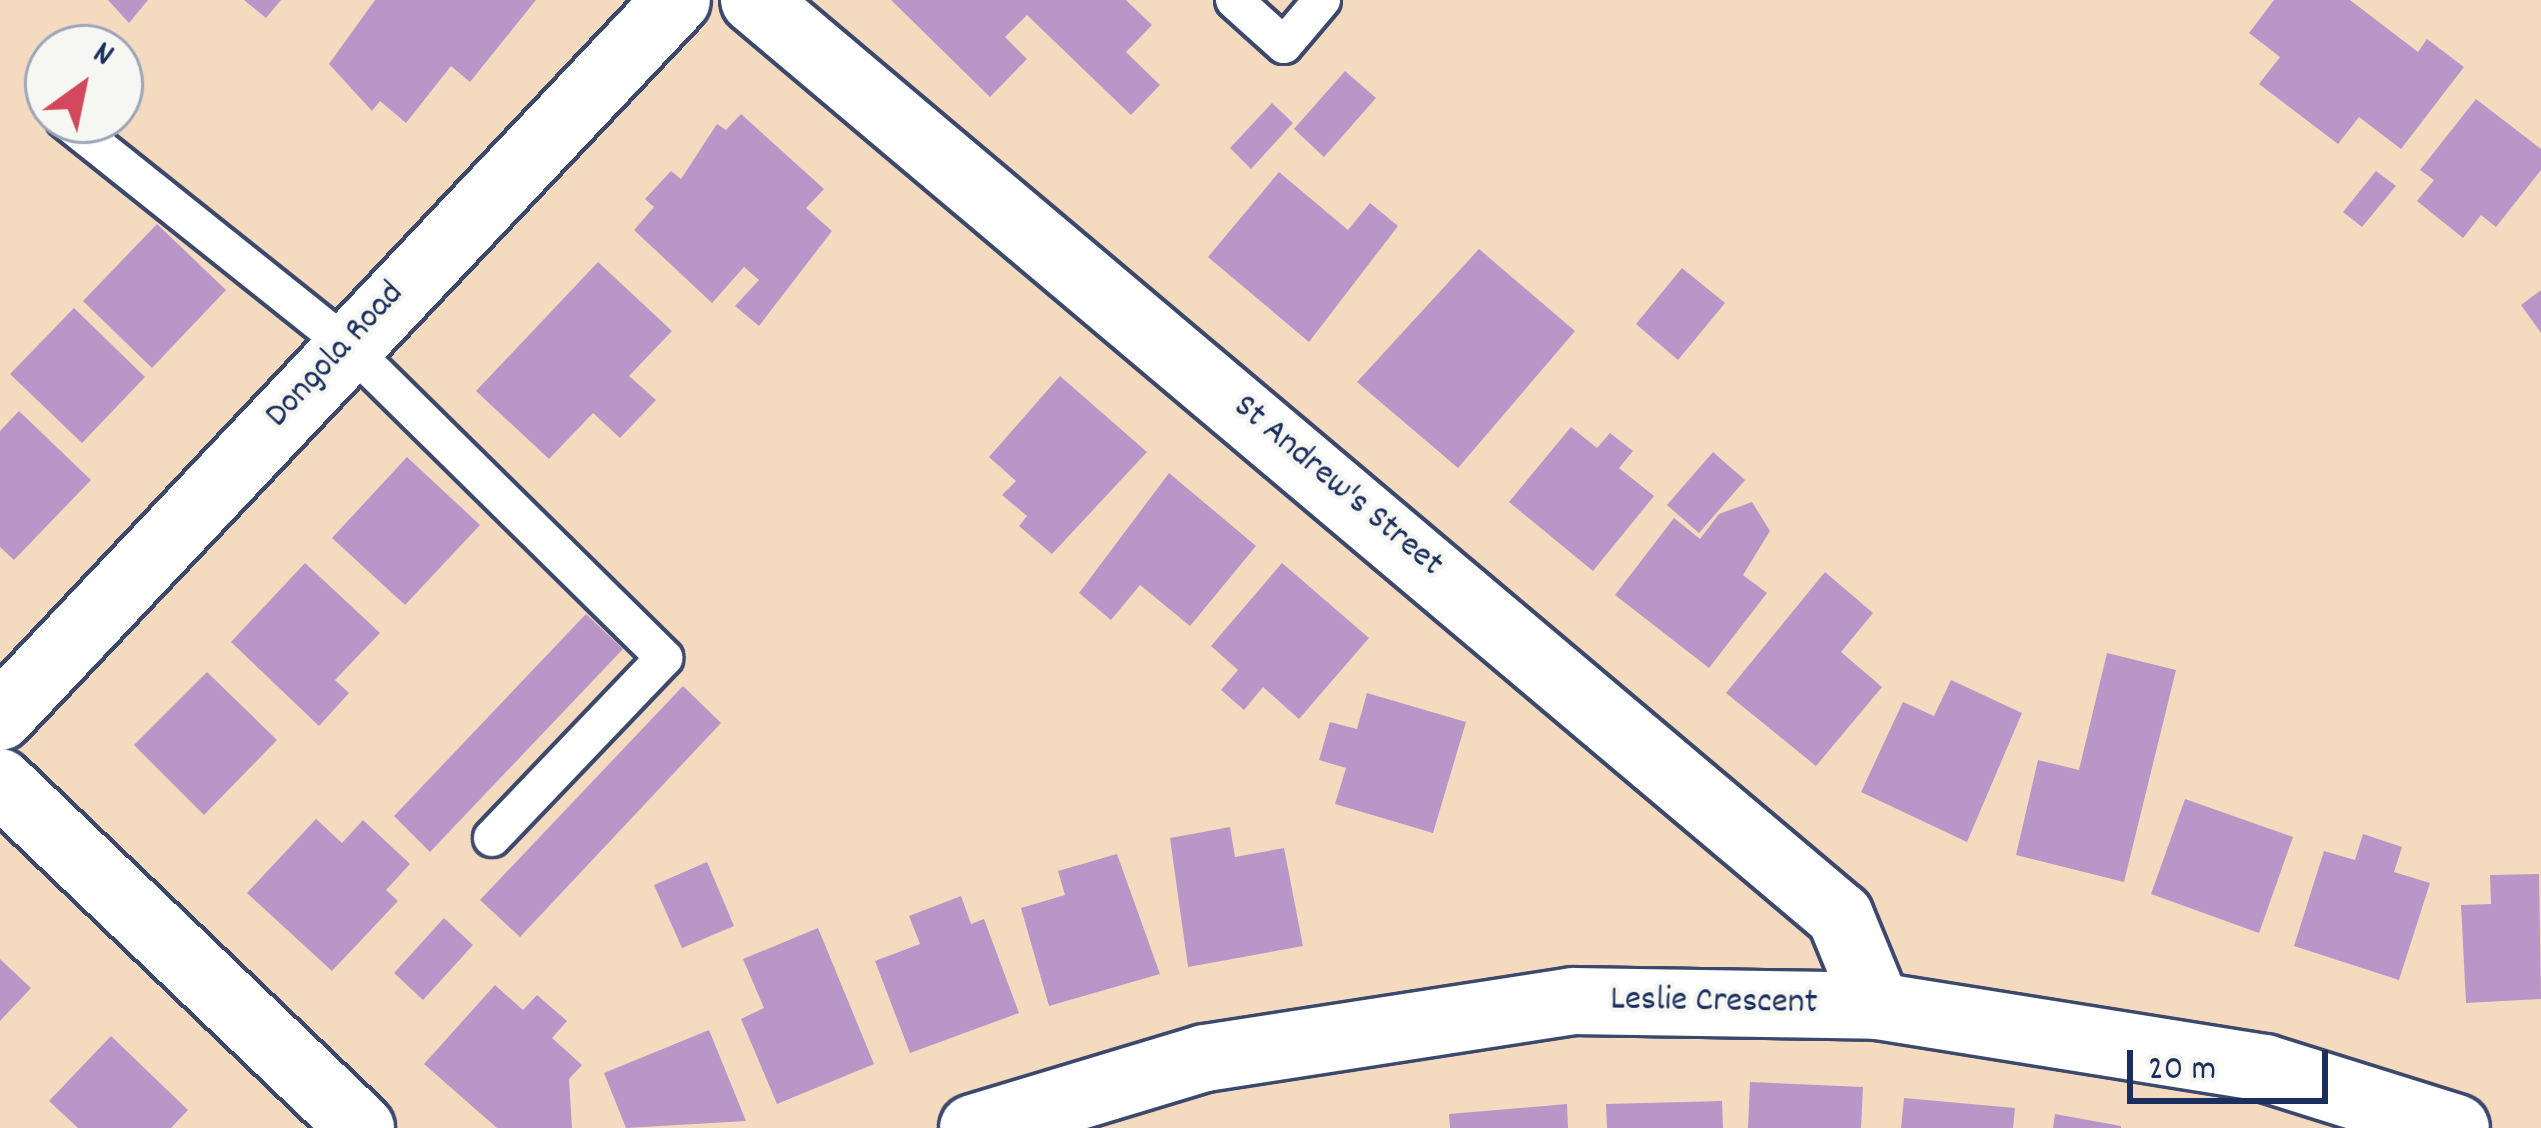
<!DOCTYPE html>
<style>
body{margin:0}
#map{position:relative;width:2541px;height:1128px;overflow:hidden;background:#f4dbc0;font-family:Dekko,sans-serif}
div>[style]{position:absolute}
.building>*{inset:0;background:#b996c8}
.roads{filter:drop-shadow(3px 0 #3c496d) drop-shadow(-3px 0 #3c496d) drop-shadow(0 3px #3c496d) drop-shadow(0 -3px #3c496d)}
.lane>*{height:36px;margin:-18px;padding:0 18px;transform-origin:18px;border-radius:18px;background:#fff}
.street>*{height:66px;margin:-33px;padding:0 33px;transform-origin:33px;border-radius:33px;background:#fff}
span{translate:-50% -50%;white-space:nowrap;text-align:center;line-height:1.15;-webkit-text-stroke:9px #f6f6f2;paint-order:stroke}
.street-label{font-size:36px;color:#1b2f5e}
.north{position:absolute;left:24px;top:24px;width:120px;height:120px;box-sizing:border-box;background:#f6f6f2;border:3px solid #9ea6b7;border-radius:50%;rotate:33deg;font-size:33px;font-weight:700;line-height:48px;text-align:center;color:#1b2f5e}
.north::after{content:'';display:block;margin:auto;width:42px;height:54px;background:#d1495b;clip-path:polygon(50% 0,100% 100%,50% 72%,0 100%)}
.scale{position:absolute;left:2127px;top:1050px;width:201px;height:54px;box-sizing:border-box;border:6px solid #1b2f5e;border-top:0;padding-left:15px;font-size:36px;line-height:42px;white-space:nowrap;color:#1b2f5e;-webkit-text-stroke:9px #f6f6f2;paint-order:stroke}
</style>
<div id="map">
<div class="building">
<i style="clip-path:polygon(108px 0,148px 0,129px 23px)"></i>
<i style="clip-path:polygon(244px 0,281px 0,266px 18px)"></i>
<i style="clip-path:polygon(375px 0,536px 0,470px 82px,451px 66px,406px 123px,380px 101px,372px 111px,329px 64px)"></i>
<i style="clip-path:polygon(891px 0,1126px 0,1152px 25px,1126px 52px,1160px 85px,1131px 115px,1027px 15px,1005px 37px,1027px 59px,990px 97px)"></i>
<i style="clip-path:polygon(2274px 0,2350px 0,2418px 52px,2427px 39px,2464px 67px,2401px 149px,2359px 117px,2338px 144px,2259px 84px,2280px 57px,2249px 33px)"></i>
<i style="clip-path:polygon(1345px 71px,1376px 98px,1324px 157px,1294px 129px)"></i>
<i style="clip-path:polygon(2476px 99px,2541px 149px,2541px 170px,2496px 227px,2481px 215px,2463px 238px,2417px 201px,2434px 180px,2420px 170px)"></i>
<i style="clip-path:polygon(1272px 103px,1293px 123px,1251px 169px,1230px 148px)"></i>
<i style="clip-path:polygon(741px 114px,824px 189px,806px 208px,832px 231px,759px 326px,735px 306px,759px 280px,744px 267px,712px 303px,634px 230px,654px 207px,645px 199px,671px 171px,681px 179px,717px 124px,726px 130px)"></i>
<i style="clip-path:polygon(2376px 171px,2396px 186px,2362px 227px,2343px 212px)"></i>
<i style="clip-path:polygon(1279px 172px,1348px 230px,1370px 203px,1398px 226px,1309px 342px,1208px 257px)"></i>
<i style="clip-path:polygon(157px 224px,226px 290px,152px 368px,83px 301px)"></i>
<i style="clip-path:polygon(1479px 249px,1575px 331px,1458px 468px,1357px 382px)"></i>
<i style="clip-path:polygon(598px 262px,672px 331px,629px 376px,656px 400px,620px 438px,593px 413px,549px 459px,476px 391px)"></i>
<i style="clip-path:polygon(1682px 268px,1725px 303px,1678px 360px,1636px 324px)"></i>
<i style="clip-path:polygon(2541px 290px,2541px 333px,2521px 305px)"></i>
<i style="clip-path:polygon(74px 308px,145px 377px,82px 443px,10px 374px)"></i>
<i style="clip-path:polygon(1060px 376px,1147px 452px,1052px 554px,1019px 526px,1027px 516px,1002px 495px,1016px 481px,989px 457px)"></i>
<i style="clip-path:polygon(19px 411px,91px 480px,14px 560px,0 547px,0 431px)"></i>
<i style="clip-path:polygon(1571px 427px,1597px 448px,1610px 433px,1633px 451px,1619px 468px,1654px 496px,1593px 571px,1509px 502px)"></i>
<i style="clip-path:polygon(1713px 452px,1745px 480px,1699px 533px,1667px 505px)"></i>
<i style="clip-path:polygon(407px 457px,480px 525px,405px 605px,332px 538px)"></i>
<i style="clip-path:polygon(1169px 473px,1256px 546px,1190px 626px,1140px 585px,1111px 620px,1079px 593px)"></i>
<i style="clip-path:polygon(1752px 502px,1770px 531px,1743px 575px,1767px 593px,1709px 668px,1615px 595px,1674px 518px,1700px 539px,1719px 514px)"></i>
<i style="clip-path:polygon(305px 563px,380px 633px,335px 680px,349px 693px,319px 726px,231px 642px)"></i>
<i style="clip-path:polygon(1282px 563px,1369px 638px,1299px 719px,1263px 687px,1244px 710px,1221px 690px,1238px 670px,1211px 646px)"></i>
<i style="clip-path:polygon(1825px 572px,1873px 613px,1841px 652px,1882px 687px,1816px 766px,1726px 693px)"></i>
<i style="clip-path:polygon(586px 614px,623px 649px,430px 852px,394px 816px)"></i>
<i style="clip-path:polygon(2107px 653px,2176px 670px,2124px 882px,2016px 855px,2038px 760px,2079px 770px)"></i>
<i style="clip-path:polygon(207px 672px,277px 740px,204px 815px,134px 745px)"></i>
<i style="clip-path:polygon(1951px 680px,2022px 713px,1967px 842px,1861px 792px,1903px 702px,1934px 716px)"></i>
<i style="clip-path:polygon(683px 686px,721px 723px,520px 937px,480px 900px)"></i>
<i style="clip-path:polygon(1367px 693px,1466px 722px,1433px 833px,1335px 804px,1346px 768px,1319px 760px,1330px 722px,1357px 729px)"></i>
<i style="clip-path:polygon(2185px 799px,2293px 837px,2259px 933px,2151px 894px)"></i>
<i style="clip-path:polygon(316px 819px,342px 843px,363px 820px,410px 864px,386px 890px,398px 901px,332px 971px,247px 893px)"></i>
<i style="clip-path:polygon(1230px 827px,1235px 857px,1284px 848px,1303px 946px,1188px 967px,1170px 838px)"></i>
<i style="clip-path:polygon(2363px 834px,2402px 847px,2394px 872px,2430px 883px,2399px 980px,2294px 946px,2324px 851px,2355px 860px)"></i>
<i style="clip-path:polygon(1117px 854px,1160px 974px,1049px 1006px,1021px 908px,1065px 895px,1058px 871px)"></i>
<i style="clip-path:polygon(707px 862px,734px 926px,682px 948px,654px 885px)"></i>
<i style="clip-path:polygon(2539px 874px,2541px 999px,2466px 1003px,2461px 905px,2491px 904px,2490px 875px)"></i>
<i style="clip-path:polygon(961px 896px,971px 924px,984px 919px,1019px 1013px,910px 1053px,875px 961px,920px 944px,909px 916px)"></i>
<i style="clip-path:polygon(444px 918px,473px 945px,423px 1000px,394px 973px)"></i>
<i style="clip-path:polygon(818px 928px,874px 1064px,777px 1104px,741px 1019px,764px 1008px,743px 959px)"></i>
<i style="clip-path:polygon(0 959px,31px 988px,0 1021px)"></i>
<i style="clip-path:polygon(495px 985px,523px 1010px,537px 995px,567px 1021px,552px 1038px,582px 1065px,569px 1079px,572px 1128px,497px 1128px,424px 1064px)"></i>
<i style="clip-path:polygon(709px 1030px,746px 1121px,626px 1128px,604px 1073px)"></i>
<i style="clip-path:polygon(111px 1036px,188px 1110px,171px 1128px,78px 1128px,49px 1101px)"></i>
<i style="clip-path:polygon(1750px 1082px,1863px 1087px,1861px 1128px,1748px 1128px)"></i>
<i style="clip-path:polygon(1904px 1098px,2015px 1108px,2013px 1128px,1901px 1128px)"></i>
<i style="clip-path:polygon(1722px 1101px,1723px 1128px,1607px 1128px,1606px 1104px)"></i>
<i style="clip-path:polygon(1567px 1104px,1568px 1128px,1450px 1128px,1449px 1114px)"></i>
<i style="clip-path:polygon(2055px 1114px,2121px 1126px,2121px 1128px,2053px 1128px)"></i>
</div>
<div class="roads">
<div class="lane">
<i style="left:1234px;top:0;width:67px;rotate:42deg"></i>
<i style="left:1284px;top:45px;width:59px;rotate:-49.8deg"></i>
<i style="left:65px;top:120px;width:359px;rotate:38.6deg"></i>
<i style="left:346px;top:344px;width:447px;rotate:44.6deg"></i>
<i style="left:664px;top:658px;width:249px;rotate:133.7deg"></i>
</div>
<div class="street">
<i style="left:754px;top:0;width:1421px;rotate:40.15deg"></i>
<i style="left:1840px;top:916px;width:97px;rotate:67.7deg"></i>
<i style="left:0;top:717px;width:986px;rotate:-46.64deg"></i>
<i style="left:0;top:782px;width:500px;rotate:43.78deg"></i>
<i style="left:973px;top:1128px;width:242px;rotate:-16.8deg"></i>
<i style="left:1205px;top:1058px;width:372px;rotate:-8.8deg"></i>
<i style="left:1573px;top:1001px;width:304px;rotate:0.9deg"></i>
<i style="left:1877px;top:1006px;width:393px;rotate:9.1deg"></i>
<i style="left:2265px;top:1068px;width:200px;rotate:17.4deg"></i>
</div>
</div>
<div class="street-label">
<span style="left:336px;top:356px;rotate:-47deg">Dongola Road</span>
<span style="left:1337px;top:487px;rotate:40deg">St Andrew's Street</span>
<span style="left:1714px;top:1003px;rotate:1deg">Leslie Crescent</span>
</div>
<div class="north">N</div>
<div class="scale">20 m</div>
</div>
